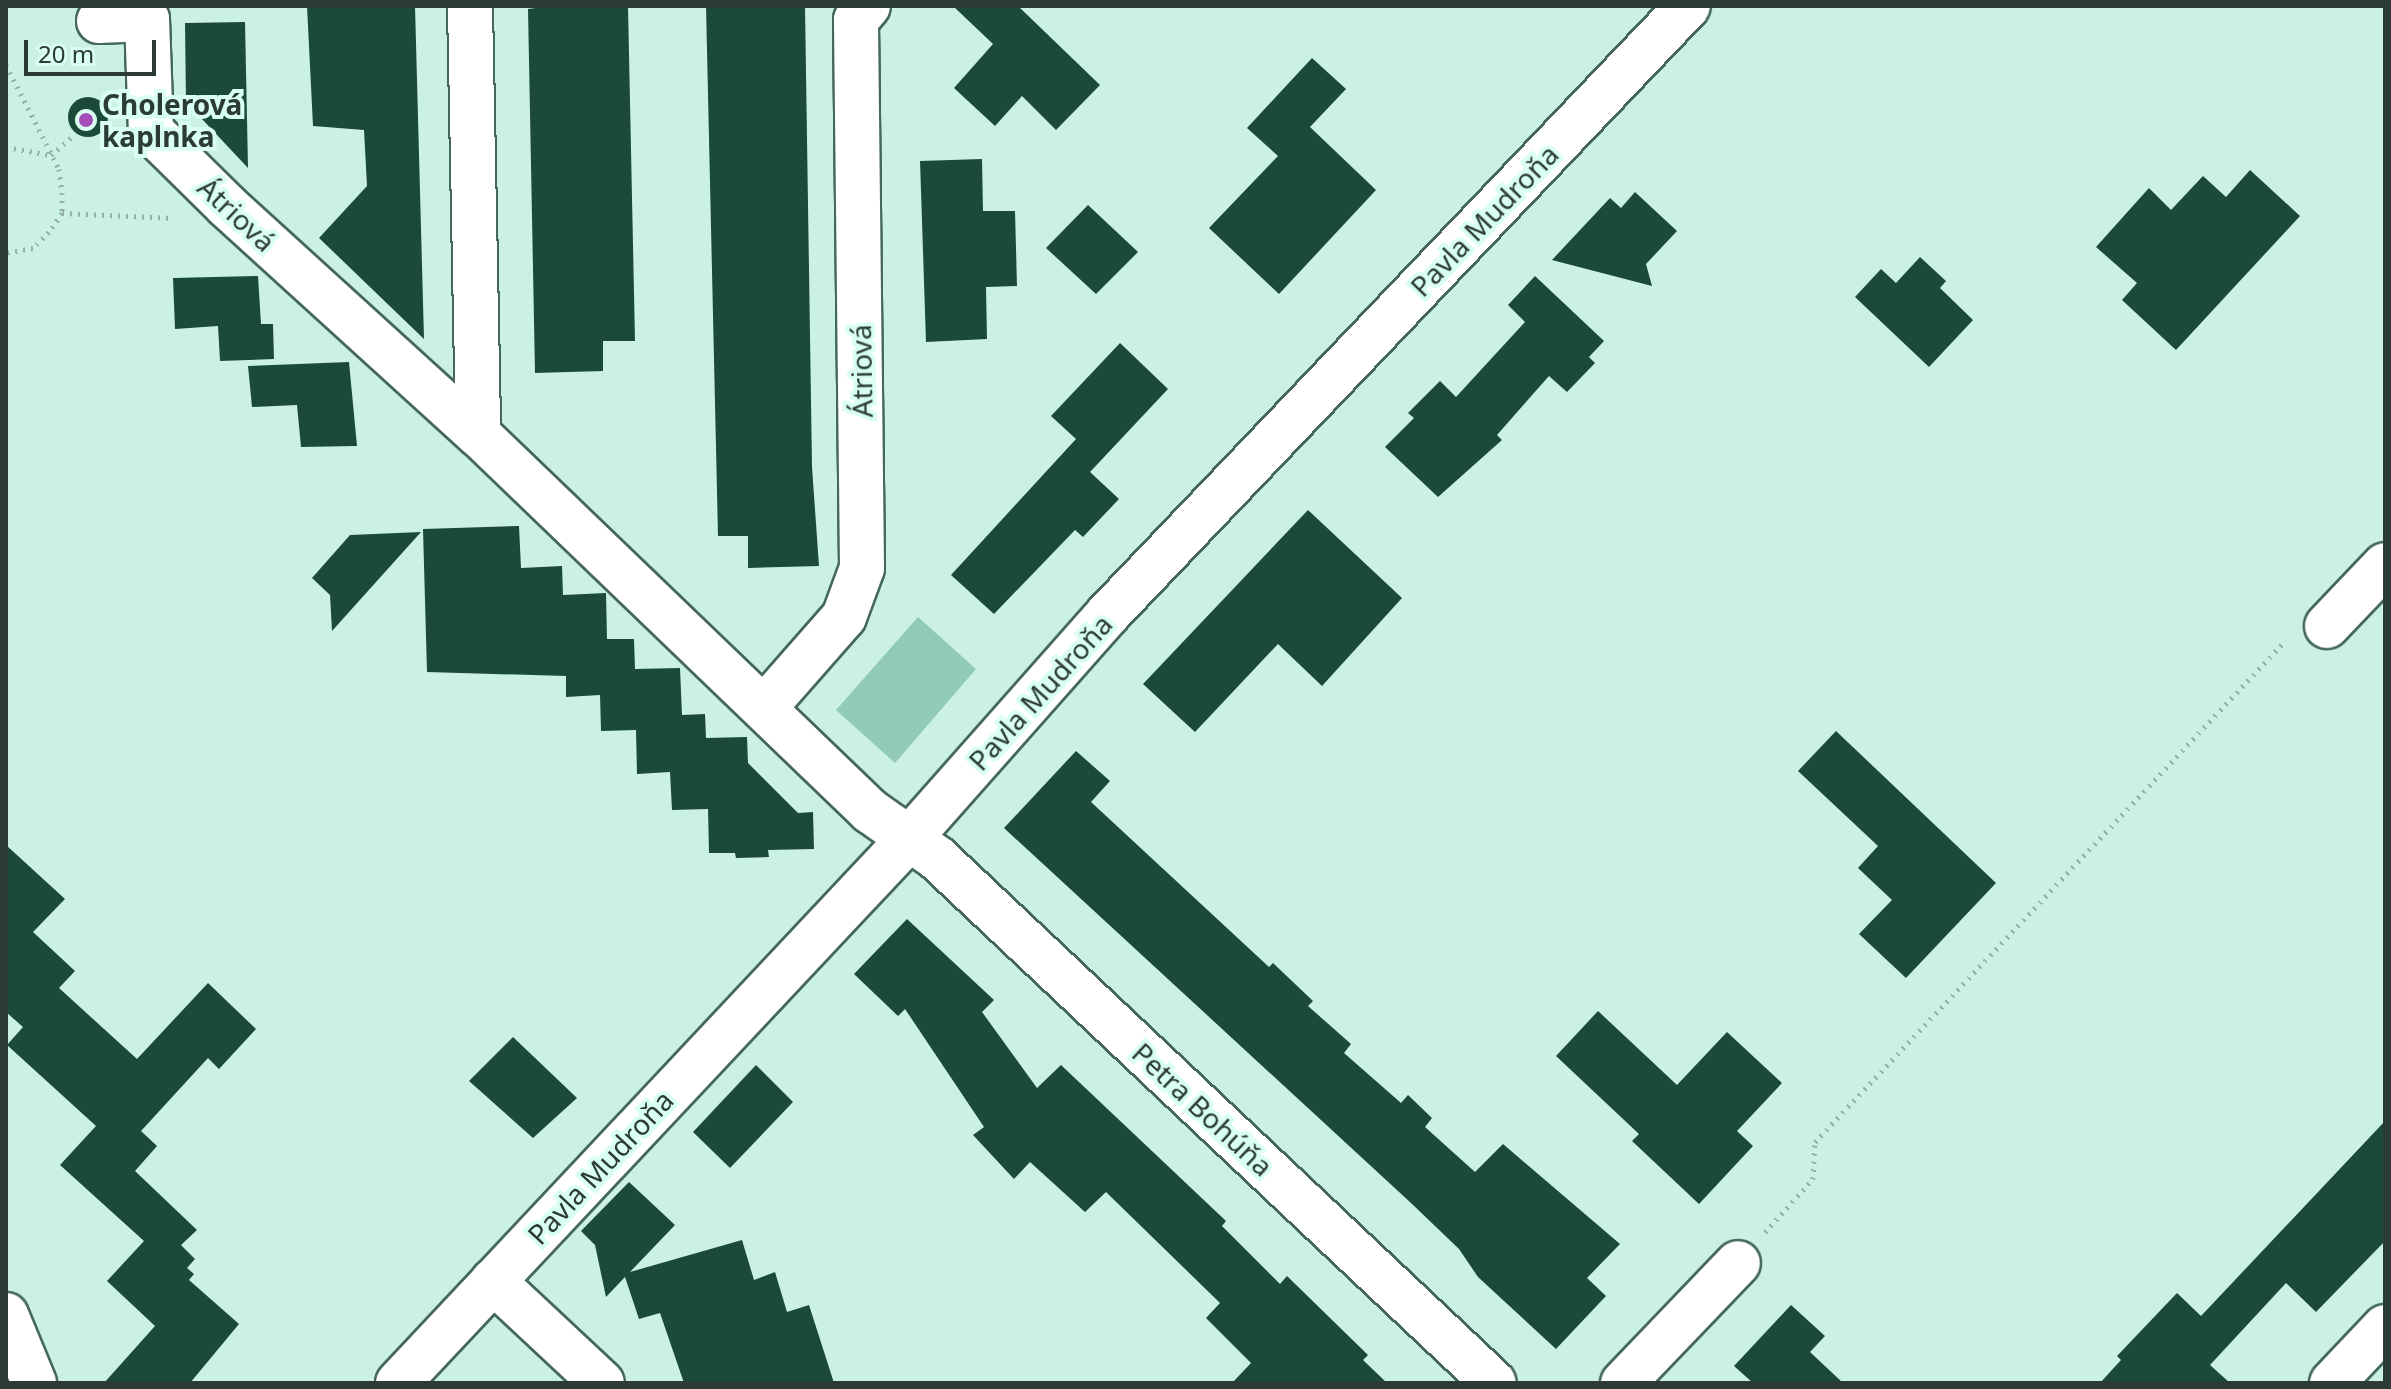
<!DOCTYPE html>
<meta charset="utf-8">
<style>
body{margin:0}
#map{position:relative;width:2391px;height:1389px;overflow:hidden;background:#cbf1e2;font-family:"Noto Sans",sans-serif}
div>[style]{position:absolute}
.green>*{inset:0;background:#91cbb5}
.building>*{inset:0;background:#1b493a}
.round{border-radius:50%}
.path>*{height:5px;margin-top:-2.5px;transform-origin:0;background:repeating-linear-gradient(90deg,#94b2a6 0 2px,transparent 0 8px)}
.roads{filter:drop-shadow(2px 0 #45685b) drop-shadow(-2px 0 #45685b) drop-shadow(0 2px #45685b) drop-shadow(0 -2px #45685b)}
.street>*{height:44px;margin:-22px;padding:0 22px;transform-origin:22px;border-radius:22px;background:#fff}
.dots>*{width:22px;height:22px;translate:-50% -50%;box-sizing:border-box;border:4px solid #d8ffef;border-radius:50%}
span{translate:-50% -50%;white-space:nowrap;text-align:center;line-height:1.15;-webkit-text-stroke:8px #d8ffef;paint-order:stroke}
.poi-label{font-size:28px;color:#2c3b35;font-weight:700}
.left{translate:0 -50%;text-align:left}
.street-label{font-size:28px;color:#2c3b35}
.frame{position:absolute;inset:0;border:8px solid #2c3b35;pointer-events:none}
.scale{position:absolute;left:24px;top:40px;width:132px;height:36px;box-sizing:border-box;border:4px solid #2c3b35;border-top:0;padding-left:10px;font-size:24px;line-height:28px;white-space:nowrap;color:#2c3b35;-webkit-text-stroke:6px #d8ffef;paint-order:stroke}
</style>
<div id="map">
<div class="green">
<i style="clip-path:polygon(918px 617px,976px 669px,895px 763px,836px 710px)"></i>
</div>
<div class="building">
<i style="clip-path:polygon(307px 6px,415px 6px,424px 339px,319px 238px,367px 186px,364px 130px,313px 126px)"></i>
<i style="clip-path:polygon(551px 6px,628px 6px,635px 341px,603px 341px,603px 371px,535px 373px,528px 9px)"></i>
<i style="clip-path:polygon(706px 6px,805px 6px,812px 467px,819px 566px,748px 568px,748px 536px,718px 536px)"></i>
<i style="clip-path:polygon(953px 6px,1018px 6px,1100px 85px,1056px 130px,1022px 96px,995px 126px,954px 88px,993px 44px)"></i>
<i style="clip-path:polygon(245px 22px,248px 168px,186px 102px,185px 23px)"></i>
<i style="clip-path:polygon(1312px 58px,1346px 89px,1310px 127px,1376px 190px,1279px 294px,1209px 228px,1278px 156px,1247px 128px)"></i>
<i class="round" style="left:68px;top:97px;width:40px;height:40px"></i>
<i style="clip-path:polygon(982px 159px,983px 211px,1015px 211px,1017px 286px,986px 287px,987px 339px,926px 342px,920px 161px)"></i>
<i style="clip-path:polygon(2250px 170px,2300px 216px,2176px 350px,2122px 300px,2137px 283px,2096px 247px,2149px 188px,2171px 210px,2203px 176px,2226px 197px)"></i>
<i style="clip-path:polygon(1635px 192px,1677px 231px,1646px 264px,1652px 286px,1552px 260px,1610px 198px,1621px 208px)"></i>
<i style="clip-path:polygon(1088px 205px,1138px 252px,1096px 294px,1046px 248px)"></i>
<i style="clip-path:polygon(1920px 257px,1946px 281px,1940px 288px,1973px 320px,1929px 367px,1855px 297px,1881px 269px,1896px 283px)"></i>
<i style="clip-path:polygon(258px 276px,261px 324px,273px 324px,274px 359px,220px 361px,218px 326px,175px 329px,173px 278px)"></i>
<i style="clip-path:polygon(1535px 276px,1604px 341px,1589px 357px,1595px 363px,1567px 392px,1549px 376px,1497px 435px,1502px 440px,1438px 497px,1385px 447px,1414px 418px,1408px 413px,1440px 381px,1456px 397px,1525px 322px,1508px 305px)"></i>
<i style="clip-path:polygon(1120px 343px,1168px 389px,1090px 472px,1119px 499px,1083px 537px,1075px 530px,994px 614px,951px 575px,1076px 439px,1051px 416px)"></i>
<i style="clip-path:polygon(349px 362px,357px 446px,301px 447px,297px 405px,252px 407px,248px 366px)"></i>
<i style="clip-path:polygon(1308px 510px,1402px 598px,1322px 686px,1278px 644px,1195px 732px,1143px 684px)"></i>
<i style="clip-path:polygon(519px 526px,521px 568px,562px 566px,563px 595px,606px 593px,607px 639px,634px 639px,635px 669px,680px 668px,682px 715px,705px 714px,706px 738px,747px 737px,748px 763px,798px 813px,813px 812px,814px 849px,768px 850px,769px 857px,736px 858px,735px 853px,709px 853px,708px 809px,672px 810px,670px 772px,637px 774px,636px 730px,601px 731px,600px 695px,566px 697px,566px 676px,427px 672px,423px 529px)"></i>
<i style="clip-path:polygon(421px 532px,332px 631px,330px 595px,312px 578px,350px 535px)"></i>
<i style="clip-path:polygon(1836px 731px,1996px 883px,1906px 978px,1859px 934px,1892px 900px,1858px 868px,1878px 846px,1798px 771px)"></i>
<i style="clip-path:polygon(1076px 751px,1110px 781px,1091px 802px,1269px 967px,1273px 963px,1313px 1001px,1308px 1006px,1351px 1044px,1344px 1053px,1401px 1103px,1408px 1095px,1432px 1118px,1425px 1127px,1475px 1172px,1503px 1144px,1620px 1244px,1587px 1278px,1606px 1296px,1556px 1349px,1478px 1277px,1459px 1249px,1411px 1203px,1004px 828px)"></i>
<i style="clip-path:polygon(6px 845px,65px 899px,33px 932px,75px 971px,59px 988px,137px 1059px,208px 983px,256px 1029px,219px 1069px,208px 1058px,141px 1131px,157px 1146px,135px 1171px,197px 1230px,181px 1245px,195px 1259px,187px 1268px,194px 1274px,189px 1280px,239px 1324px,190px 1383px,104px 1383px,155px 1326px,107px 1281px,144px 1241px,60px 1165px,96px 1126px,7px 1045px,23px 1027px,6px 1012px)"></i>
<i style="clip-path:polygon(907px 919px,994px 1000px,982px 1012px,1037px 1088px,1061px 1065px,1226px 1221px,1222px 1226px,1280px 1284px,1287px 1276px,1368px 1355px,1363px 1360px,1387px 1383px,1232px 1383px,1251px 1363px,1206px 1318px,1220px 1303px,1106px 1192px,1085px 1212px,1030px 1162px,1014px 1179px,973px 1135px,984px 1127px,905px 1009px,898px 1016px,854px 974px)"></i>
<i style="clip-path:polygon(1598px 1011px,1677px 1085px,1727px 1032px,1782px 1083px,1737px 1131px,1753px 1146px,1699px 1204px,1632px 1141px,1639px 1134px,1556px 1056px)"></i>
<i style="clip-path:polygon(513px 1037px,577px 1098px,533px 1138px,469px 1081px)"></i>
<i style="clip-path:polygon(756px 1065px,793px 1102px,730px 1168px,693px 1132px)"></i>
<i style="clip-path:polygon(2385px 1121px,2385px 1241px,2316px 1312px,2286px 1283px,2210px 1365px,2230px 1383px,2100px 1383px,2121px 1360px,2117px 1356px,2177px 1293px,2201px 1316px)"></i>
<i style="clip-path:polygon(629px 1182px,675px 1225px,630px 1272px,742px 1240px,754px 1280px,775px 1272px,787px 1312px,809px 1305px,834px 1383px,684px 1383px,660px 1313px,639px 1319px,625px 1277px,606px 1297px,595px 1245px,581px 1231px)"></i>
<i style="clip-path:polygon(1791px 1305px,1825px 1336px,1810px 1352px,1843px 1383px,1753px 1383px,1734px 1366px)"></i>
</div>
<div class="path">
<i style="left:6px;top:65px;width:117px;rotate:63deg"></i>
<i style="left:59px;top:169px;width:24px;rotate:83deg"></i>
<i style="left:62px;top:193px;width:20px;rotate:90deg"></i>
<i style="left:62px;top:213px;width:23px;rotate:124deg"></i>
<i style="left:49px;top:232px;width:23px;rotate:135deg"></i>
<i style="left:33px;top:248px;width:27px;rotate:170deg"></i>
<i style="left:6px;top:147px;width:45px;rotate:10.3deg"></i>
<i style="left:51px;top:155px;width:28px;rotate:-41deg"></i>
<i style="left:62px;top:213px;width:112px;rotate:2.6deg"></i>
<i style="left:1765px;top:1232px;width:72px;rotate:-47.8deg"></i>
<i style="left:1813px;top:1179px;width:37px;rotate:-87deg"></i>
<i style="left:1815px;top:1142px;width:688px;rotate:-46.82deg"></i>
</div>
<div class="roads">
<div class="street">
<i style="left:470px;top:6px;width:428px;rotate:88.9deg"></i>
<i style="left:99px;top:21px;width:48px;rotate:-2.4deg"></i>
<i style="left:147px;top:19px;width:112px;rotate:88deg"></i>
<i style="left:151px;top:131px;width:107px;rotate:44.6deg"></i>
<i style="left:227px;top:206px;width:339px;rotate:42.3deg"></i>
<i style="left:478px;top:434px;width:544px;rotate:43.88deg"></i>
<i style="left:870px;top:811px;width:82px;rotate:35deg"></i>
<i style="left:937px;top:858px;width:765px;rotate:43.31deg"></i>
<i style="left:2327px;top:626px;width:84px;rotate:-46.4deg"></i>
<i style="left:764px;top:708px;width:121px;rotate:-48.7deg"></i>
<i style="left:844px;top:617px;width:52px;rotate:-69.8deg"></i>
<i style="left:862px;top:568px;width:548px;rotate:-90.63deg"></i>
<i style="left:856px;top:20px;width:18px;rotate:-49deg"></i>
<i style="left:493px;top:1281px;width:149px;rotate:43.1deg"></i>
<i style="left:6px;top:1315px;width:74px;rotate:67.6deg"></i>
<i style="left:398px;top:1383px;width:745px;rotate:-46.8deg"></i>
<i style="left:908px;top:840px;width:302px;rotate:-48.5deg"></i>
<i style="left:1108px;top:614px;width:840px;rotate:-46.35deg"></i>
<i style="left:1623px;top:1383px;width:166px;rotate:-46.2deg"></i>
<i style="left:2332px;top:1383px;width:77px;rotate:-46.6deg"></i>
</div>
</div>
<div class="dots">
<i style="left:86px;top:120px;background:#a44dbb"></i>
</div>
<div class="poi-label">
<span class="left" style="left:102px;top:120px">Cholerová<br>kaplnka</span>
</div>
<div class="street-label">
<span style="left:237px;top:214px;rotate:43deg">Átriová</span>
<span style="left:1484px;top:220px;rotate:-46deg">Pavla Mudroňa</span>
<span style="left:861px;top:371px;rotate:-91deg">Átriová</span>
<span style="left:1040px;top:692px;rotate:-48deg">Pavla Mudroňa</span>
<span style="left:1203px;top:1109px;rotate:43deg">Petra Bohúňa</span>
<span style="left:600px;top:1167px;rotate:-47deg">Pavla Mudroňa</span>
</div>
<div class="frame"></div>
<div class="scale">20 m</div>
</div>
